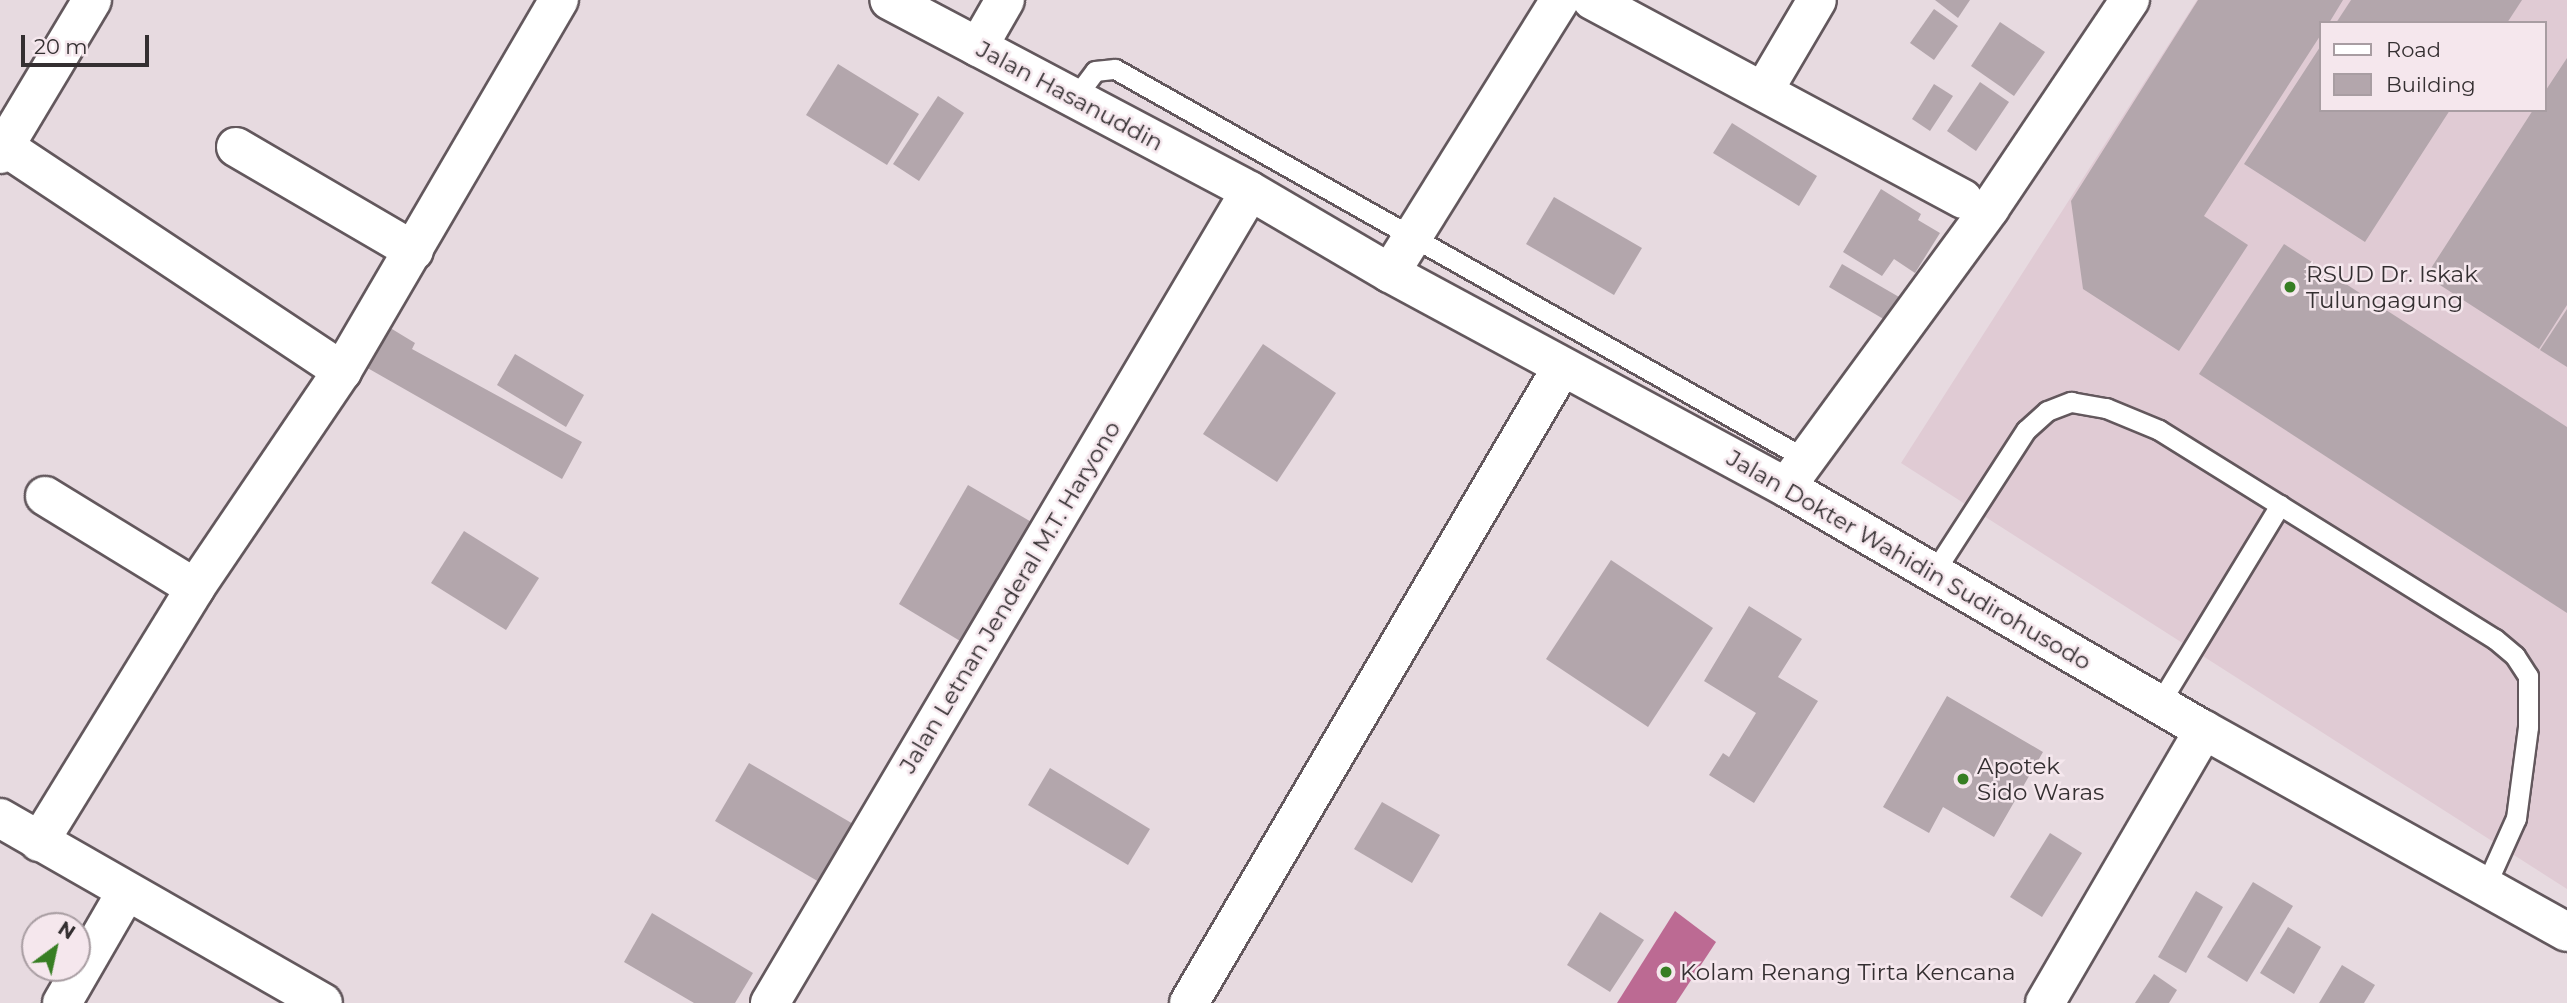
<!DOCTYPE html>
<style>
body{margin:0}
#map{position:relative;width:2567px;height:1003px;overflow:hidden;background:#e7dae0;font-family:Montserrat,sans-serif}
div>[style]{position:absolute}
.built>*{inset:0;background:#e0cbd4}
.water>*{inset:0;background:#bc6a93}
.building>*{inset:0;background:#b3a6ac}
.roads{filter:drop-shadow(2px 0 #63585d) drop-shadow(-2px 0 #63585d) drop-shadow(0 2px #63585d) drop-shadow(0 -2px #63585d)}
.service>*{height:19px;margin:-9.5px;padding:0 9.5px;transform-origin:9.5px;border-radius:9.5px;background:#fff}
.minor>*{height:38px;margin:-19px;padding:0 19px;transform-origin:19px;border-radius:19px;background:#fff}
.tertiary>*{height:38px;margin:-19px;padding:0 19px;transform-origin:19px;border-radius:19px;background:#fff}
.secondary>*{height:38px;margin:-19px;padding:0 19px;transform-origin:19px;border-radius:19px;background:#fff}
.dots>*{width:19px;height:19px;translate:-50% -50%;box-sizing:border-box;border:4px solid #f5e7ed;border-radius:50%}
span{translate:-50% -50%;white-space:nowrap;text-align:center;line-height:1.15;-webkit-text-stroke:5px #f5e7ed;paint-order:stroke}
.street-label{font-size:23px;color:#342f31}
.poi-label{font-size:23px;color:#342f31}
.left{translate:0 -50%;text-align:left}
.legend{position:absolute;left:2319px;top:21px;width:228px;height:91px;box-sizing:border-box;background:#f5e7ed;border:2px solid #a89da2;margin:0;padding:9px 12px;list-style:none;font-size:21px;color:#342f31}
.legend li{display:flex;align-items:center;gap:14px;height:35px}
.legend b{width:35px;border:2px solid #a89da2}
.north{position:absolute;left:21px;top:912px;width:70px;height:70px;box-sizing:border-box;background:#f5e7ed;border:2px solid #a89da2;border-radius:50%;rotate:33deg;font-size:19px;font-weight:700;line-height:28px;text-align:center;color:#342f31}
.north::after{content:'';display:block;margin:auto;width:24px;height:32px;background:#377e23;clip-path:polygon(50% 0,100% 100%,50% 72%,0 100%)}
.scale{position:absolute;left:21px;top:35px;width:128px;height:32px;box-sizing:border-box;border:4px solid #342f31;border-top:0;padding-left:9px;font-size:21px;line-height:24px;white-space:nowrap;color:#342f31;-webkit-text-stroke:5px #f5e7ed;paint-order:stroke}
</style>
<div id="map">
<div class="built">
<i style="clip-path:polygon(evenodd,2197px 0,2567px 0,2567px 889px,1901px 463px,2197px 0,2320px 23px,2544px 23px,2544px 110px,2320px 110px,2320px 23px)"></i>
</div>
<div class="water">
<i style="clip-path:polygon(1675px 911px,1716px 942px,1676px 1003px,1617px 1003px)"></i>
</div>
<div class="building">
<i style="clip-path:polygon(1935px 0,1970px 0,1958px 18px)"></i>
<i style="clip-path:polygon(2198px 0,2343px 0,2329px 23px,2320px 23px,2320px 36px,2204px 216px,2248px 245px,2179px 351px,2083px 289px,2071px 201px)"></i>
<i style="clip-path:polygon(2351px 0,2522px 0,2507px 23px,2336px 23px)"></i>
<i style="clip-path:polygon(1934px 9px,1958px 26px,1934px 60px,1910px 43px)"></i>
<i style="clip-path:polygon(2000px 22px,2045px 52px,2014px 96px,1971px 66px)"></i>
<i style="clip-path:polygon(2320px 47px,2320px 110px,2450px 110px,2365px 242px,2244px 164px)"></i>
<i style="clip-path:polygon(2567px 58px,2567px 305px,2539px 349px,2426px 276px,2533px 110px,2544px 110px,2544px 93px)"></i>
<i style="clip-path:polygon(838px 64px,919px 114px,887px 165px,806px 115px)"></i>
<i style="clip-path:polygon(1980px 82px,2009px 102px,1976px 151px,1947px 131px)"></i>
<i style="clip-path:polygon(1934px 84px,1953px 96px,1930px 131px,1912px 119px)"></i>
<i style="clip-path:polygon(938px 96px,964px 113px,919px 181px,893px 164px)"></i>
<i style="clip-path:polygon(1732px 123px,1817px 176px,1799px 206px,1713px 153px)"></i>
<i style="clip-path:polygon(1881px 189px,1921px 214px,1918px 220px,1940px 233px,1915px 273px,1894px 259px,1882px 276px,1843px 252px)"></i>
<i style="clip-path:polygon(1554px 197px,1642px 248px,1614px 295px,1526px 244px)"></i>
<i style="clip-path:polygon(2284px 244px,2567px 427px,2567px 613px,2199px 374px)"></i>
<i style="clip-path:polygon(1842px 264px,1906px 301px,1892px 324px,1829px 287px)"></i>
<i style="clip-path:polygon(2567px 309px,2567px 367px,2540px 350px)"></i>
<i style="clip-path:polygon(387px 326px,415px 343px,412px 349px,582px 442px,562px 479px,364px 366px)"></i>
<i style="clip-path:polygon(1263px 344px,1336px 393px,1277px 482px,1203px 434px)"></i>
<i style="clip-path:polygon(515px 354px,584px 395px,566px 427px,497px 385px)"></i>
<i style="clip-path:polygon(968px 485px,1040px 527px,970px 647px,899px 604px)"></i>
<i style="clip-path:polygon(464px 531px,539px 578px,506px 630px,431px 583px)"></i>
<i style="clip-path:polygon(1611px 560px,1713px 628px,1648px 727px,1546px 659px)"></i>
<i style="clip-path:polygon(1749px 606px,1802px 639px,1778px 677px,1818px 701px,1754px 803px,1709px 775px,1723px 753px,1729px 757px,1756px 713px,1704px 681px)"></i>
<i style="clip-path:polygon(1947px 696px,2043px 752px,1994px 837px,1943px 807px,1929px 833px,1883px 807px)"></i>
<i style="clip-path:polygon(749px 763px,860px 828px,826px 886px,715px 821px)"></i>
<i style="clip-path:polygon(1050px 768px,1150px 829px,1128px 865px,1028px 805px)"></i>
<i style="clip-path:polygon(1382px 802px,1440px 835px,1412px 883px,1354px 849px)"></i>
<i style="clip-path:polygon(2050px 833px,2082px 853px,2042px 917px,2010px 897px)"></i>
<i style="clip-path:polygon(2253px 882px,2293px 906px,2247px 982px,2207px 957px)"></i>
<i style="clip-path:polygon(2196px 891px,2223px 907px,2186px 973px,2158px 957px)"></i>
<i style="clip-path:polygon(1600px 912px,1644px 940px,1610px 992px,1567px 965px)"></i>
<i style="clip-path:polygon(652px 913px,753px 973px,735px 1003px,694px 1003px,624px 962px)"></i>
<i style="clip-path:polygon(2288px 927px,2321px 947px,2294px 994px,2260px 973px)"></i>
<i style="clip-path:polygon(2342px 965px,2375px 985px,2364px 1003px,2319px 1003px)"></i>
<i style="clip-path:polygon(2154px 974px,2177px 990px,2169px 1003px,2135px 1003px)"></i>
</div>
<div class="roads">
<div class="service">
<i style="left:1074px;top:99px;width:35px;rotate:-53deg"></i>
<i style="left:1095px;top:71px;width:20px;rotate:-6deg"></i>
<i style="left:1115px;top:69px;width:793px;rotate:29.44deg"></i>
<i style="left:1934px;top:572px;width:169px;rotate:-57.1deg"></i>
<i style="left:2026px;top:430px;width:28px;rotate:-42deg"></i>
<i style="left:2047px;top:411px;width:26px;rotate:-21deg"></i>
<i style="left:2071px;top:402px;width:36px;rotate:10deg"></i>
<i style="left:2106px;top:408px;width:57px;rotate:22.5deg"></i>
<i style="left:2159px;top:430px;width:396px;rotate:31.9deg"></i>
<i style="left:2495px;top:639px;width:26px;rotate:40deg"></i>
<i style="left:2515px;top:656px;width:24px;rotate:57deg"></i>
<i style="left:2528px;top:676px;width:51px;rotate:90deg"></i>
<i style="left:2528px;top:727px;width:92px;rotate:97.5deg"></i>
<i style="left:2516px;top:818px;width:76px;rotate:114.2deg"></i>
<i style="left:2159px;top:704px;width:233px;rotate:-58.7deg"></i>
</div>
<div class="minor">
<i style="left:1592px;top:0;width:421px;rotate:28.2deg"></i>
<i style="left:978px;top:47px;width:54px;rotate:-60.1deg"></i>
<i style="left:1764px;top:90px;width:104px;rotate:-59.5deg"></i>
<i style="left:5px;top:147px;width:405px;rotate:33.6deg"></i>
<i style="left:236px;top:147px;width:206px;rotate:30.3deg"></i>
<i style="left:0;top:154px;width:179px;rotate:-59.1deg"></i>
<i style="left:1390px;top:273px;width:322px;rotate:-58.1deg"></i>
<i style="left:1786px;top:487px;width:346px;rotate:-53.8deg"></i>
<i style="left:1990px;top:208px;width:251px;rotate:-56.1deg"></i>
<i style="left:45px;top:496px;width:176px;rotate:31.5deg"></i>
<i style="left:0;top:818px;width:372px;rotate:29.8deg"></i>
<i style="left:39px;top:842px;width:298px;rotate:-58.4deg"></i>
<i style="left:195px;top:588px;width:262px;rotate:-55.9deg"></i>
<i style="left:342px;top:371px;width:430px;rotate:-59.7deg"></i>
<i style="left:62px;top:1003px;width:128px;rotate:-60deg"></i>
<i style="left:1189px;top:1003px;width:737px;rotate:-59.61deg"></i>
<i style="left:2045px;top:1003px;width:316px;rotate:-59.8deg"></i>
</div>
<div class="tertiary">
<i style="left:1250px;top:191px;width:162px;rotate:30.4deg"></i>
<i style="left:1390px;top:273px;width:450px;rotate:28.4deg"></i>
<i style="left:1786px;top:487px;width:484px;rotate:30.2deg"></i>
<i style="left:2204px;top:730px;width:415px;rotate:29.1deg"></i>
</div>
<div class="secondary">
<i style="left:770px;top:1003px;width:943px;rotate:-59.41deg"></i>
<i style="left:1250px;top:191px;width:408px;rotate:-152.1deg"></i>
</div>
</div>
<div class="dots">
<i style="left:2290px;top:287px;background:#377e23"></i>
<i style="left:1963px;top:779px;background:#377e23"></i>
<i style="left:1666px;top:972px;background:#377e23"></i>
</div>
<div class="street-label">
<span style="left:1070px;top:96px;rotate:28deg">Jalan Hasanuddin</span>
<span style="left:1909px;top:560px;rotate:30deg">Jalan Dokter Wahidin Sudirohusodo</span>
<span style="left:1010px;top:597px;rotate:-59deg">Jalan Letnan Jenderal M.T. Haryono</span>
</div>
<div class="poi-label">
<span class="left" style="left:2306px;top:287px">RSUD Dr. Iskak<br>Tulungagung</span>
<span class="left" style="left:1977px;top:779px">Apotek<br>Sido Waras</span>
<span class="left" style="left:1680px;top:972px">Kolam Renang Tirta Kencana</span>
</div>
<ul class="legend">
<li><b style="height:9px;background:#fff"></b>Road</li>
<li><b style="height:19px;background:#b3a6ac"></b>Building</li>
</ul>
<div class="north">N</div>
<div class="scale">20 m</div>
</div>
